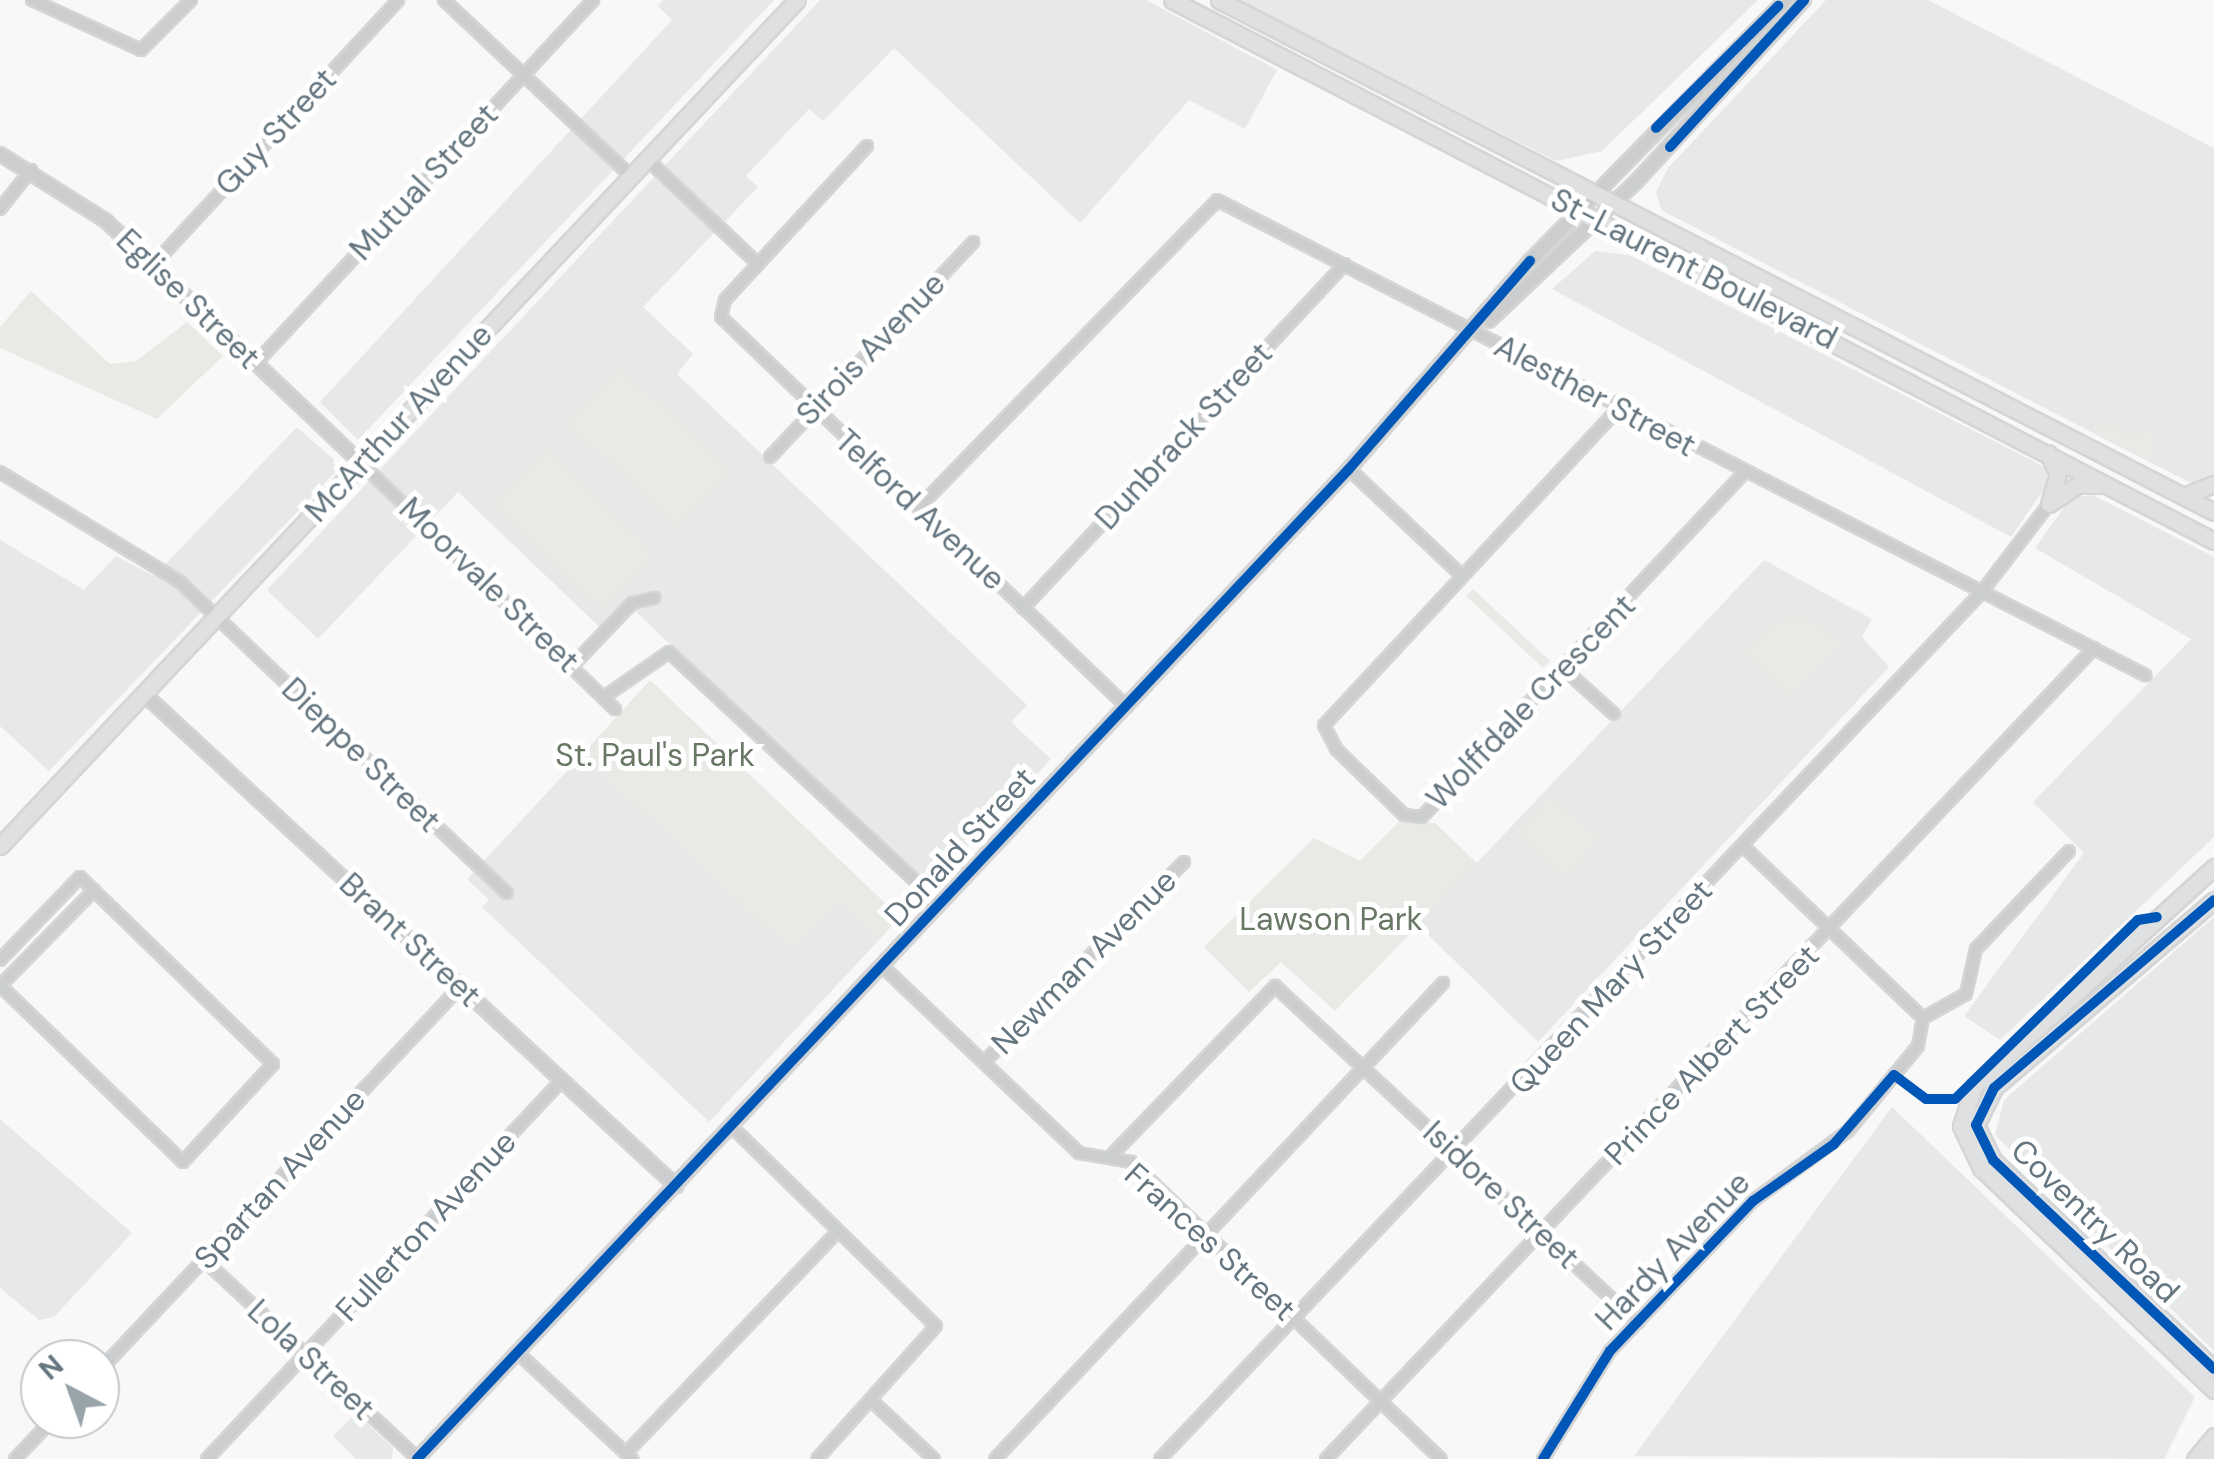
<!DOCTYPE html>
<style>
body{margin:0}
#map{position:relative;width:2214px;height:1459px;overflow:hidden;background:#f8f8f8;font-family:"DM Sans",sans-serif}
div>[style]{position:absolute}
.built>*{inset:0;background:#e7e8e8}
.green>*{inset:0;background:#e8eae6}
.roads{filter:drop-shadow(2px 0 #d4d5d6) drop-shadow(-2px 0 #d4d5d6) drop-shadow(0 2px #d4d5d6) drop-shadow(0 -2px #d4d5d6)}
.minor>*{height:10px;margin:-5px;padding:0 5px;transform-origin:5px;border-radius:5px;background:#cbcdce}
.tertiary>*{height:12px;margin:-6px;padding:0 6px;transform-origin:6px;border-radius:6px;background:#cbcdce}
.secondary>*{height:15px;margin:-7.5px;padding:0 7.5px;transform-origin:7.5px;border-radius:7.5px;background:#dfe0e1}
.cycleway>*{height:10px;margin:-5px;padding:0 5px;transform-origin:5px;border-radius:5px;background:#0057b8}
span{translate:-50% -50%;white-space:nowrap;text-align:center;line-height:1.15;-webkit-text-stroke:10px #fff;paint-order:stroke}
.street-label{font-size:32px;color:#667680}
.park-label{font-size:32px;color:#697865}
.north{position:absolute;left:20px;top:1339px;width:100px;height:100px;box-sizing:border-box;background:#fff;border:2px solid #c2c8cc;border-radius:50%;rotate:319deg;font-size:28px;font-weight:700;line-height:40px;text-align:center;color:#667680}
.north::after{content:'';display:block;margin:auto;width:35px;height:45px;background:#99a4aa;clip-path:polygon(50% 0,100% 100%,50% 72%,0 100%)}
</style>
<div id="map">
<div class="built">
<i style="clip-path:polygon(663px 0,774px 0,358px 440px,320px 402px,672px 20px,658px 6px)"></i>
<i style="clip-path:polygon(820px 0,1146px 0,1277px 70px,1245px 129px,1189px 100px,1080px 223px,894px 48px,823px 121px,809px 109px,746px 176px,758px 187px,643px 307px,693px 354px,677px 374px,1027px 705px,1011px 722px,1051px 759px,929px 888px,635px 611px,610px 637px,458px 492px,318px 639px,267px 590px)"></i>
<i style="clip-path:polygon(1237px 0,1758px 0,1602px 151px,1556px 161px)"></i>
<i style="clip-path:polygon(1826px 0,1928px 0,2214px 148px,2214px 476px,2193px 484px,2155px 465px,1661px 210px,1656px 192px,1668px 168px)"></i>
<i style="clip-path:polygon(1595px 251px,1629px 255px,2035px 462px,2048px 470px,2046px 486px,2011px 537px,1552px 289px)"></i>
<i style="clip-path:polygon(297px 427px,341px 466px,49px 771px,0 726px,0 540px,84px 590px,116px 556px,154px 576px)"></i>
<i style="clip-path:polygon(2093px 495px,2214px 557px,2214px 837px,2000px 1040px,1964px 1016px,2084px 853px,2033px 802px,2191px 639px,2035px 548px,2071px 498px)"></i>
<i style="clip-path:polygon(1764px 560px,1872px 619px,1862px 637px,1889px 667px,1538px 1042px,1418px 925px)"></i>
<i style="clip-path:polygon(582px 755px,792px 951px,840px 902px,878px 941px,709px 1122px,482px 907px,489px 900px,467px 879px)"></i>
<i style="clip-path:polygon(2214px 917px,2214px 1351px,1995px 1135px,2004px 1100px)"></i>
<i style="clip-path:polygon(1892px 1107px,2195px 1397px,2164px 1459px,1634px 1456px)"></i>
<i style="clip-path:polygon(0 1119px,132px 1233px,54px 1317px,39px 1320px,0 1288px)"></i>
<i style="clip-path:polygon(356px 1413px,393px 1448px,392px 1459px,356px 1459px,333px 1436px)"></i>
</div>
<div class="green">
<i style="clip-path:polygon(31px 291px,110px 364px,136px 361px,187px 322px,223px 356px,157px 419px,0 348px,0 327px)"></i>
<i style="clip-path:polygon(620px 366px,731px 470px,677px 528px,566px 424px)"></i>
<i style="clip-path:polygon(2100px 419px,2132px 436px,2155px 428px,2154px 463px,2092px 432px)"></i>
<i style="clip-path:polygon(546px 448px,656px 552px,602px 610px,491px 506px)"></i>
<i style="clip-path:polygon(1473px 589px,1550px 661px,1543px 668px,1466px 596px)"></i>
<i style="clip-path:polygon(1804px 617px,1846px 642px,1791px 697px,1741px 651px,1779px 620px)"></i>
<i style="clip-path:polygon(650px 680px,900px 917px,878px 941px,840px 902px,792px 951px,582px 755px)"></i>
<i style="clip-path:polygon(1551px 793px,1600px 839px,1564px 878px,1515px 831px)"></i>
<i style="clip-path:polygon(1399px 822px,1435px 823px,1478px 864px,1335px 1011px,1281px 962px,1249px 992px,1204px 947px,1314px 838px,1360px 861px)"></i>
</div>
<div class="roads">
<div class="minor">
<i style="left:32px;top:0;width:120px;rotate:24.6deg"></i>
<i style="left:141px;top:50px;width:71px;rotate:-45deg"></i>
<i style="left:444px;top:0;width:257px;rotate:43.3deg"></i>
<i style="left:867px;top:146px;width:209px;rotate:132.7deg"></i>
<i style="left:725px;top:300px;width:17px;rotate:103deg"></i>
<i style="left:721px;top:317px;width:563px;rotate:43.85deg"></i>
<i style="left:647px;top:159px;width:153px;rotate:43.4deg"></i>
<i style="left:0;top:209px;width:50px;rotate:-51.5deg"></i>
<i style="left:153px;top:265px;width:361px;rotate:-47.2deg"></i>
<i style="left:255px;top:364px;width:497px;rotate:-47.1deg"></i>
<i style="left:1618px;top:409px;width:432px;rotate:132.9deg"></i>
<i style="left:1324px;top:725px;width:27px;rotate:63deg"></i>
<i style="left:1336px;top:749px;width:95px;rotate:44.1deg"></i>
<i style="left:1404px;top:815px;width:18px;rotate:6deg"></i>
<i style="left:1422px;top:817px;width:468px;rotate:-46.9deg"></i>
<i style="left:770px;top:457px;width:296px;rotate:-46.6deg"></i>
<i style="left:361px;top:463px;width:354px;rotate:44.1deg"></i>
<i style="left:1349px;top:469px;width:156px;rotate:43.4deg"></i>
<i style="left:0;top:472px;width:211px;rotate:31.4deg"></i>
<i style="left:180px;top:582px;width:451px;rotate:43.6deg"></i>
<i style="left:918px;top:508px;width:429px;rotate:-45.8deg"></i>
<i style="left:1217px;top:200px;width:1043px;rotate:27.11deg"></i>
<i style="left:1023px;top:608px;width:471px;rotate:-46.9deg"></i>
<i style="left:573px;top:665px;width:86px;rotate:-46.4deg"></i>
<i style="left:632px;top:603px;width:23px;rotate:-13deg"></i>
<i style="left:1564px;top:669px;width:67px;rotate:42deg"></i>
<i style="left:604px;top:697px;width:79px;rotate:-34.7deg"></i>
<i style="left:669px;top:652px;width:370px;rotate:42.9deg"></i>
<i style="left:1743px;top:846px;width:249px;rotate:43.7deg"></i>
<i style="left:0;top:960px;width:115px;rotate:-46.1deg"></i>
<i style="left:80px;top:877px;width:269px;rotate:44.1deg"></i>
<i style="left:273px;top:1064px;width:133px;rotate:132.6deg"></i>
<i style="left:183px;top:1162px;width:255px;rotate:-136deg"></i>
<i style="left:882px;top:966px;width:272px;rotate:43.5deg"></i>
<i style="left:1079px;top:1153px;width:53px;rotate:9.8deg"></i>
<i style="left:1131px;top:1162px;width:429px;rotate:43.8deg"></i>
<i style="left:1px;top:985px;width:133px;rotate:-45.6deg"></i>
<i style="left:1923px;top:1018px;width:49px;rotate:-29.2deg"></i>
<i style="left:1966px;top:994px;width:46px;rotate:-77.5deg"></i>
<i style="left:1976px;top:949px;width:135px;rotate:-46.5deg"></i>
<i style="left:984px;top:1062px;width:283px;rotate:-45deg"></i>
<i style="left:731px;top:1126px;width:286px;rotate:44.3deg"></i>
<i style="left:936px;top:1326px;width:178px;rotate:131.8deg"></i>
<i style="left:1110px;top:1157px;width:238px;rotate:-46deg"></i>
<i style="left:1275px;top:986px;width:495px;rotate:42.9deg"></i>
<i style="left:204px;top:1260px;width:292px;rotate:42.9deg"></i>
<i style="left:518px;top:1353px;width:156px;rotate:42.9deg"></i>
<i style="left:100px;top:1370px;width:526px;rotate:-46.77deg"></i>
<i style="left:872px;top:1401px;width:85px;rotate:43.1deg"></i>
<i style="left:626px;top:1453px;width:306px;rotate:-46.3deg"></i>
<i style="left:15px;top:1459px;width:55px;rotate:-46.5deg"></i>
<i style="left:207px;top:1459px;width:519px;rotate:-46.87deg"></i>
<i style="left:995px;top:1459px;width:654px;rotate:-46.74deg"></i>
<i style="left:1160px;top:1459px;width:1193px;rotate:-46.53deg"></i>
<i style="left:1981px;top:593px;width:112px;rotate:-52.6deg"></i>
<i style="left:1326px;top:1459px;width:1117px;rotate:-46.56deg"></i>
<i style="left:1543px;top:1459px;width:127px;rotate:-58.2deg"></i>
<i style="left:1610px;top:1351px;width:207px;rotate:-46.4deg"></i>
<i style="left:1753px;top:1201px;width:118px;rotate:-36.4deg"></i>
<i style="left:1848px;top:1131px;width:110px;rotate:-50.5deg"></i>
<i style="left:1918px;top:1046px;width:28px;rotate:-80deg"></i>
</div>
<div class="tertiary">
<i style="left:0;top:154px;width:125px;rotate:32.3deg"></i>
<i style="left:106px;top:221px;width:352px;rotate:43.5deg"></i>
<i style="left:1489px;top:321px;width:201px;rotate:-43.4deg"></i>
<i style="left:1635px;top:183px;width:249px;rotate:-47.3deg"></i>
<i style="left:144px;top:694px;width:725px;rotate:42.76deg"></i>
<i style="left:417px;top:1459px;width:1360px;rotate:-46.73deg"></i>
<i style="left:1349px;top:469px;width:276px;rotate:-49deg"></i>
<i style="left:1530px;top:261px;width:366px;rotate:-45.6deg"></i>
</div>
<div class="secondary">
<i style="left:1172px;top:0;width:1174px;rotate:27.44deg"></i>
<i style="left:1219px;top:0;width:1119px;rotate:27.23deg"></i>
<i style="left:2048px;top:453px;width:23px;rotate:65deg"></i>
<i style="left:2058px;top:474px;width:28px;rotate:107deg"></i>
<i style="left:2184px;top:496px;width:32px;rotate:-22deg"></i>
<i style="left:2049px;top:504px;width:34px;rotate:-34deg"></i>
<i style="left:2077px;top:485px;width:21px"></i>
<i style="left:0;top:846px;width:1162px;rotate:-46.71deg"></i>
<i style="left:2214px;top:867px;width:325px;rotate:137.6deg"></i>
<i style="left:1974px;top:1086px;width:42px;rotate:108deg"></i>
<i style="left:1961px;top:1126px;width:47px;rotate:64.5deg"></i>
<i style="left:1981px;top:1168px;width:322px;rotate:43.6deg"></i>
<i style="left:2214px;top:900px;width:289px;rotate:139.5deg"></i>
<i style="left:1994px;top:1088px;width:41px;rotate:115.9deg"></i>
<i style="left:1976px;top:1125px;width:39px;rotate:64deg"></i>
<i style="left:1993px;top:1160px;width:304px;rotate:43.4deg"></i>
<i style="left:2195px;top:1459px;width:30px;rotate:-50deg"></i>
<i style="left:2212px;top:1459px;width:3px;rotate:-45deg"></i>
</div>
</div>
<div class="cycleway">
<i style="left:1656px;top:128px;width:173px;rotate:-45deg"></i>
<i style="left:1670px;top:147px;width:199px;rotate:-47.6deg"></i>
<i style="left:2214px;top:900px;width:289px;rotate:139.5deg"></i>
<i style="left:1994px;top:1088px;width:41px;rotate:115.9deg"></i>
<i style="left:1976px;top:1125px;width:39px;rotate:64deg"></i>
<i style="left:1993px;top:1160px;width:304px;rotate:43.4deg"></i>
<i style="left:417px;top:1459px;width:1360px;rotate:-46.73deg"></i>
<i style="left:1349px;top:469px;width:276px;rotate:-49deg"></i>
<i style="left:1543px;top:1459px;width:127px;rotate:-58.2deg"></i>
<i style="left:1610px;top:1351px;width:207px;rotate:-46.4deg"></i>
<i style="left:1753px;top:1201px;width:99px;rotate:-35.1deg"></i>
<i style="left:1834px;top:1144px;width:91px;rotate:-49deg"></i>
<i style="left:1894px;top:1075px;width:40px;rotate:37deg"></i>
<i style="left:1926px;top:1099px;width:29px"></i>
<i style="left:1955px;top:1099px;width:256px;rotate:-44.4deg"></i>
<i style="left:2138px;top:920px;width:19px;rotate:-9deg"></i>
</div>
<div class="street-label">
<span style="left:276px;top:132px;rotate:-47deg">Guy Street</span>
<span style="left:424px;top:182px;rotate:-47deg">Mutual Street</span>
<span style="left:1694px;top:269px;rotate:27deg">St-Laurent Boulevard</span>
<span style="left:188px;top:299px;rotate:44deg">Eglise Street</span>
<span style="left:871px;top:349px;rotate:-46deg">Sirois Avenue</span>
<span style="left:1595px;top:396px;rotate:28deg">Alesther Street</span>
<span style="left:399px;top:423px;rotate:-47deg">McArthur Avenue</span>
<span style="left:1184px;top:436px;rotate:-47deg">Dunbrack Street</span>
<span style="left:920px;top:510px;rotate:43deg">Telford Avenue</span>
<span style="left:489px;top:585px;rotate:44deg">Moorvale Street</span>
<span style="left:1531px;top:702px;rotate:-46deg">Wolffdale Crescent</span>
<span style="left:361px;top:755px;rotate:44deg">Dieppe Street</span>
<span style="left:960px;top:847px;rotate:-47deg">Donald Street</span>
<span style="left:410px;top:940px;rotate:43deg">Brant Street</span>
<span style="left:1084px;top:962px;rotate:-45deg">Newman Avenue</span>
<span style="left:1611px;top:987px;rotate:-47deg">Queen Mary Street</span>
<span style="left:1712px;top:1055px;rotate:-46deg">Prince Albert Street</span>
<span style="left:280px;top:1179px;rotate:-47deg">Spartan Avenue</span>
<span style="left:1501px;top:1195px;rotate:43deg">Isidore Street</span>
<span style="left:2095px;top:1221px;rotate:44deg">Coventry Road</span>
<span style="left:426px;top:1226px;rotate:-47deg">Fullerton Avenue</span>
<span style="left:1210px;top:1242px;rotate:42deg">Frances Street</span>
<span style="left:1673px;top:1251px;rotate:-46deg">Hardy Avenue</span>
<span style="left:311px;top:1360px;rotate:43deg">Lola Street</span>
</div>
<div class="park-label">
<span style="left:655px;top:755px">St. Paul's Park</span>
<span style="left:1331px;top:919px">Lawson Park</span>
</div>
<div class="north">N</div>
</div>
